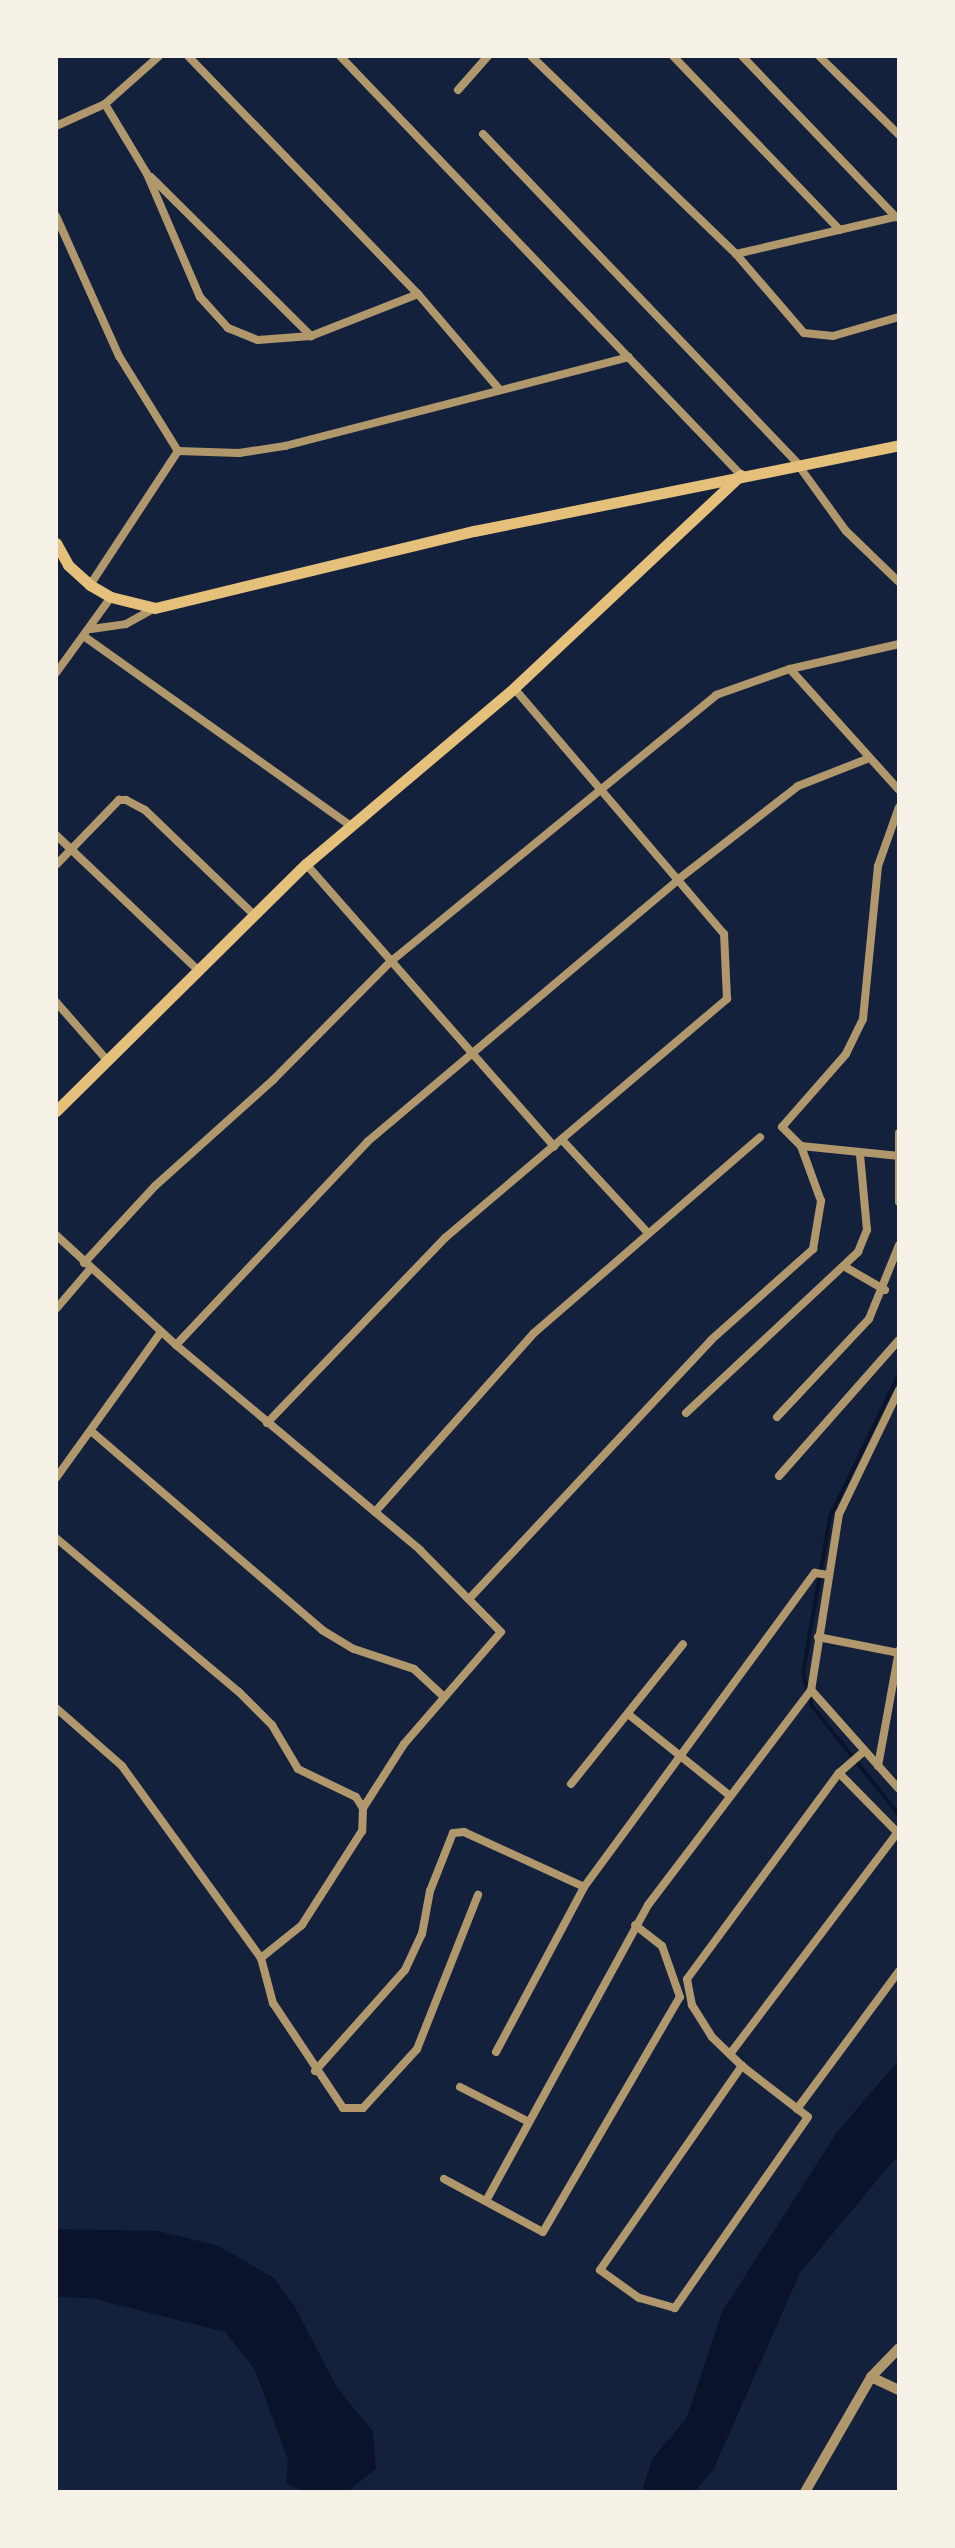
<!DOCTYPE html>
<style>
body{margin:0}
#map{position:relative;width:955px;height:2548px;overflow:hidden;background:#14213d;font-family:"Space Grotesk",sans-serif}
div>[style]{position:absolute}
.water>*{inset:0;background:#0b132b}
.stream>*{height:4px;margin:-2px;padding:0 2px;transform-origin:2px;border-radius:2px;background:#0b132b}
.minor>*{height:8px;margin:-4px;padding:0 4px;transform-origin:4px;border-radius:4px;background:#b1986c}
.tertiary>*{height:10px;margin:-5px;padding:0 5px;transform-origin:5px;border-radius:5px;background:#b1986c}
.secondary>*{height:11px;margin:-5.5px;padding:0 5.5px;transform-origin:5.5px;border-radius:5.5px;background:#e5c07b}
span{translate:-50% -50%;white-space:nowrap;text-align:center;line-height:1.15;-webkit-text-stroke:7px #f6f1e7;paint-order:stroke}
.frame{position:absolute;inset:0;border:58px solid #f6f1e7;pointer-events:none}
</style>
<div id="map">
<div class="water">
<i style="clip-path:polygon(899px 2060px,899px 2154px,800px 2273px,714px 2468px,695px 2492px,642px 2492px,652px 2459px,686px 2419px,722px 2312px,837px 2132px)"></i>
<i style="clip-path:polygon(56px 2229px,158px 2231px,219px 2246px,274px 2278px,296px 2309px,338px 2389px,373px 2431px,376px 2469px,348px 2491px,304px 2492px,286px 2483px,288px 2460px,255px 2370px,225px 2332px,91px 2298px,56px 2297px)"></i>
</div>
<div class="stream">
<i style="left:899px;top:1374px;width:159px;rotate:115.8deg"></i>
<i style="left:830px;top:1517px;width:158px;rotate:99.8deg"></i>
<i style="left:803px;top:1673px;width:34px;rotate:75deg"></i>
<i style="left:812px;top:1706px;width:139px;rotate:51.4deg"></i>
</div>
<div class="minor">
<i style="left:188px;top:56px;width:331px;rotate:46deg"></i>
<i style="left:418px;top:294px;width:125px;rotate:49.5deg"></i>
<i style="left:340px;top:56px;width:580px;rotate:46.26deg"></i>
<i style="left:531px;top:56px;width:285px;rotate:44deg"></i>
<i style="left:736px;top:254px;width:104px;rotate:49.3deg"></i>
<i style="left:804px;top:333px;width:29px;rotate:6deg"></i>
<i style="left:833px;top:336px;width:69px;rotate:-16.1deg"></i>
<i style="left:673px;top:56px;width:241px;rotate:46.2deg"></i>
<i style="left:742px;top:56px;width:223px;rotate:46.3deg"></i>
<i style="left:819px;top:56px;width:112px;rotate:44.6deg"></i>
<i style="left:458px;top:90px;width:45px;rotate:-48.6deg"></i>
<i style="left:105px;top:104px;width:82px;rotate:59deg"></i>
<i style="left:147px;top:174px;width:134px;rotate:66.7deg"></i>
<i style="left:200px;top:297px;width:42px;rotate:47.9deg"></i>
<i style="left:228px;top:328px;width:32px;rotate:22deg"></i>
<i style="left:258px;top:340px;width:53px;rotate:-4.3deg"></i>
<i style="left:311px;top:336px;width:115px;rotate:-21.4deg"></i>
<i style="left:56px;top:126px;width:54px;rotate:-24.2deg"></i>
<i style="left:105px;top:104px;width:72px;rotate:-41.6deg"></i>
<i style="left:483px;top:134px;width:453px;rotate:46.3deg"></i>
<i style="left:796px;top:462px;width:85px;rotate:54.1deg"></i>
<i style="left:846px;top:531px;width:74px;rotate:43.9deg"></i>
<i style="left:151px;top:177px;width:226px;rotate:44.8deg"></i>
<i style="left:56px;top:216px;width:154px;rotate:65.8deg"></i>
<i style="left:119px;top:356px;width:112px;rotate:58.2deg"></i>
<i style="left:736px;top:254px;width:167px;rotate:-13.1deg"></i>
<i style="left:178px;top:451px;width:61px;rotate:1.9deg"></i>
<i style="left:239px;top:453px;width:47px;rotate:-8.7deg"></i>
<i style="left:285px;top:446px;width:355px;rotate:-14.5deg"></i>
<i style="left:90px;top:585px;width:160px;rotate:-56.7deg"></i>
<i style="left:91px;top:629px;width:35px;rotate:-8deg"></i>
<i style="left:126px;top:624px;width:33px;rotate:-29deg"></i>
<i style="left:85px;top:637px;width:328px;rotate:35.4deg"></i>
<i style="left:790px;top:669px;width:163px;rotate:48deg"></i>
<i style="left:56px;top:673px;width:94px;rotate:-54.1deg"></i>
<i style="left:899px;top:807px;width:63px;rotate:109.6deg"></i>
<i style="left:878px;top:866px;width:154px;rotate:95.6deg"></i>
<i style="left:863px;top:1019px;width:39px;rotate:116deg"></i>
<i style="left:846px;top:1054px;width:97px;rotate:131.2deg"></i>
<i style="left:782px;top:1127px;width:27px;rotate:45deg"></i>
<i style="left:801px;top:1146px;width:99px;rotate:5.8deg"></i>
<i style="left:56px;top:835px;width:196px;rotate:43.6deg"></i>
<i style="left:306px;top:864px;width:376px;rotate:48.7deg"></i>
<i style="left:56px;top:865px;width:91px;rotate:-45.9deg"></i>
<i style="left:119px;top:800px;width:7px"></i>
<i style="left:126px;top:800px;width:21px;rotate:28deg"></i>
<i style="left:145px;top:810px;width:151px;rotate:43.9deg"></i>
<i style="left:56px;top:1002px;width:76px;rotate:48.7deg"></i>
<i style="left:899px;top:1133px;width:69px;rotate:90deg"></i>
<i style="left:564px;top:1142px;width:122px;rotate:47.3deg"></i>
<i style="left:56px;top:1235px;width:163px;rotate:42.5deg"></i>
<i style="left:176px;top:1345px;width:319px;rotate:40deg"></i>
<i style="left:420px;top:1550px;width:115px;rotate:45.4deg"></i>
<i style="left:501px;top:1632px;width:148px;rotate:130.9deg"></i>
<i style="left:404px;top:1744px;width:76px;rotate:122.6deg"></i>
<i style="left:363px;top:1808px;width:23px;rotate:92deg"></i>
<i style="left:362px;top:1831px;width:112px;rotate:122.6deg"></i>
<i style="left:302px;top:1925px;width:53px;rotate:141.2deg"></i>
<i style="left:84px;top:1263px;width:105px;rotate:-47.3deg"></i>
<i style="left:155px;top:1186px;width:159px;rotate:-41.9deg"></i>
<i style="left:273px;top:1080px;width:165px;rotate:-45.2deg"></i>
<i style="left:389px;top:963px;width:423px;rotate:-39.3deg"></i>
<i style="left:716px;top:695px;width:78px;rotate:-19.4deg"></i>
<i style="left:790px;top:669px;width:112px;rotate:-12.9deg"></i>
<i style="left:847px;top:1268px;width:44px;rotate:30.1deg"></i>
<i style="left:56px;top:1309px;width:54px;rotate:-49.5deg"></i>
<i style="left:176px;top:1345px;width:279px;rotate:-46.7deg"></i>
<i style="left:367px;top:1142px;width:409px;rotate:-40.1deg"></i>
<i style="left:680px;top:878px;width:150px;rotate:-37.9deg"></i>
<i style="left:798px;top:786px;width:74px;rotate:-21.4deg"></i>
<i style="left:899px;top:1390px;width:138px;rotate:115.8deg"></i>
<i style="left:839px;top:1514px;width:178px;rotate:99deg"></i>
<i style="left:811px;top:1690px;width:132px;rotate:48.4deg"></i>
<i style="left:686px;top:1413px;width:236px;rotate:-43.1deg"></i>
<i style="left:858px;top:1252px;width:24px;rotate:-68deg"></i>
<i style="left:867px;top:1230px;width:76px;rotate:-95.3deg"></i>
<i style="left:777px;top:1417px;width:134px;rotate:-46.8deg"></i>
<i style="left:869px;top:1319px;width:80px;rotate:-67.9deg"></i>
<i style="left:267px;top:1423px;width:257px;rotate:-46.1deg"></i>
<i style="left:445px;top:1238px;width:370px;rotate:-40.3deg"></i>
<i style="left:727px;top:999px;width:65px;rotate:-92.6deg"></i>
<i style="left:724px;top:934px;width:323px;rotate:-130.5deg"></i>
<i style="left:91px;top:1431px;width:305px;rotate:40.7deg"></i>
<i style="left:322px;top:1630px;width:37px;rotate:31deg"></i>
<i style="left:354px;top:1649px;width:63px;rotate:18.4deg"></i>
<i style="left:414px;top:1669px;width:40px;rotate:43deg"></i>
<i style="left:779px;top:1476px;width:181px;rotate:-48.6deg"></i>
<i style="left:56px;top:1478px;width:180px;rotate:-54.3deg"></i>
<i style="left:375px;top:1512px;width:239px;rotate:-48.4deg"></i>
<i style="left:534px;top:1333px;width:299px;rotate:-40.9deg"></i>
<i style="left:56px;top:1538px;width:239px;rotate:40.1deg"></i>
<i style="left:239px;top:1692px;width:47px;rotate:45deg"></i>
<i style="left:272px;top:1725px;width:51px;rotate:59.4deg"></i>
<i style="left:298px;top:1769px;width:64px;rotate:25.8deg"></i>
<i style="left:356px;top:1797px;width:13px;rotate:58deg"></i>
<i style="left:469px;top:1599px;width:354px;rotate:-46.9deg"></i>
<i style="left:711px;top:1340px;width:137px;rotate:-41.7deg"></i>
<i style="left:813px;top:1249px;width:49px;rotate:-80.5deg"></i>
<i style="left:821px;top:1201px;width:59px;rotate:-110deg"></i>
<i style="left:818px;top:1637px;width:83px;rotate:11.2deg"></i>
<i style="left:56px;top:1708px;width:88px;rotate:41.3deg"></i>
<i style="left:122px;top:1766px;width:237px;rotate:54.1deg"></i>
<i style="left:261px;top:1958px;width:47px;rotate:75.1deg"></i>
<i style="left:273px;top:2003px;width:126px;rotate:56.3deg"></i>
<i style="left:343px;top:2108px;width:20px"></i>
<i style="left:363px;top:2108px;width:80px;rotate:-47.5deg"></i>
<i style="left:417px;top:2049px;width:166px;rotate:-68.4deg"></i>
<i style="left:628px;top:1714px;width:128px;rotate:38.7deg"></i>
<i style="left:878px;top:1766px;width:117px;rotate:-79.7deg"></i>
<i style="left:839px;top:1773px;width:86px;rotate:45.5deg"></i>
<i style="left:571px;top:1784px;width:179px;rotate:-51.3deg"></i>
<i style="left:496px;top:2052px;width:187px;rotate:-61.9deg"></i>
<i style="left:584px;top:1887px;width:390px;rotate:-53.7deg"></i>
<i style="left:815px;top:1573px;width:14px;rotate:8deg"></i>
<i style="left:730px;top:2054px;width:277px;rotate:-52.9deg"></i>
<i style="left:742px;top:2066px;width:83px;rotate:37.7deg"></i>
<i style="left:808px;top:2117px;width:233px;rotate:124.9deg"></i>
<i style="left:675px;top:2308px;width:37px;rotate:-164deg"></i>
<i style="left:639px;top:2298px;width:48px;rotate:-144.3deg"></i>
<i style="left:600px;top:2270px;width:249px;rotate:-55.2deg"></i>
<i style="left:742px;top:2066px;width:42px;rotate:-136deg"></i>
<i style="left:712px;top:2037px;width:38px;rotate:-122deg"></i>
<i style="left:692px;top:2005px;width:26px;rotate:-101deg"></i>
<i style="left:687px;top:1979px;width:256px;rotate:-53.6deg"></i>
<i style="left:839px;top:1773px;width:32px;rotate:-41deg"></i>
<i style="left:315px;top:2071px;width:135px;rotate:-48.3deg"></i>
<i style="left:405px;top:1970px;width:40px;rotate:-65deg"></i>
<i style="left:422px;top:1934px;width:44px;rotate:-79.5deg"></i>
<i style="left:430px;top:1891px;width:62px;rotate:-68.4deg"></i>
<i style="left:453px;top:1833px;width:11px;rotate:-5deg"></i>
<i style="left:464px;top:1832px;width:132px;rotate:24.6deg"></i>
<i style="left:460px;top:2087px;width:77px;rotate:26.9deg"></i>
<i style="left:797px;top:2109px;width:172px;rotate:-53.5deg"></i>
<i style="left:444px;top:2179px;width:112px;rotate:28.2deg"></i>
<i style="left:543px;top:2232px;width:272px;rotate:-59.8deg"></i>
<i style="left:680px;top:1997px;width:54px;rotate:-109.4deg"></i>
<i style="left:662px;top:1946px;width:34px;rotate:-142deg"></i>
<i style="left:486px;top:2201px;width:337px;rotate:-61.3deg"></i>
<i style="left:648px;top:1905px;width:270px;rotate:-52.8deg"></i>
</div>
<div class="tertiary">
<i style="left:871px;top:2377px;width:31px;rotate:25deg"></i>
<i style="left:805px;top:2492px;width:133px;rotate:-60.1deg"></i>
<i style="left:871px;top:2377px;width:40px;rotate:-46deg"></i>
</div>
<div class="secondary">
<i style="left:56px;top:543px;width:25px;rotate:61deg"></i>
<i style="left:68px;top:565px;width:30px;rotate:42deg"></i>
<i style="left:90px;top:585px;width:24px;rotate:30deg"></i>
<i style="left:111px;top:597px;width:45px;rotate:14deg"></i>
<i style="left:155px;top:608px;width:328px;rotate:-13.6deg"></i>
<i style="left:474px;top:531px;width:434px;rotate:-11.4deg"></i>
<i style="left:56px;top:1111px;width:351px;rotate:-44.7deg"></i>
<i style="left:306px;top:864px;width:272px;rotate:-40.2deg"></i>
<i style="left:514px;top:688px;width:311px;rotate:-43.2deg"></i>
</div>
<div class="frame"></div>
</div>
